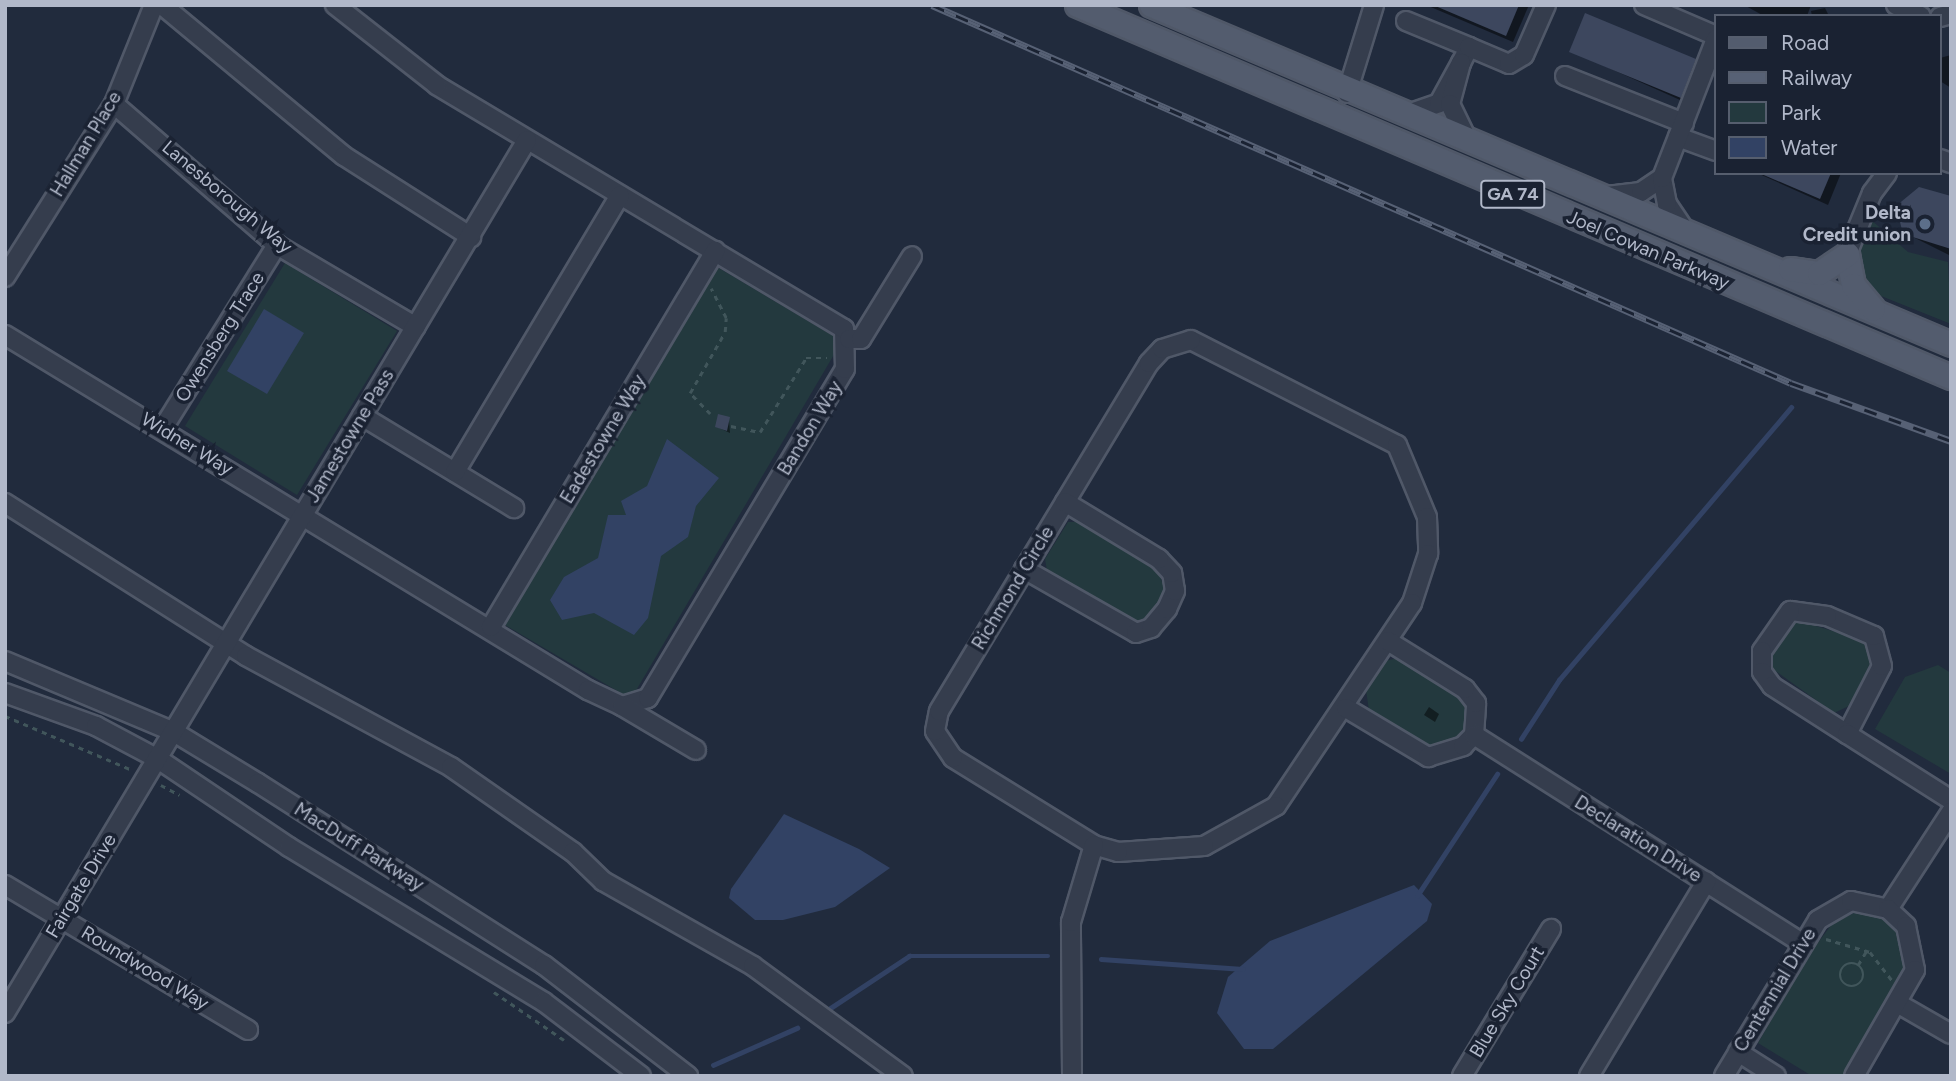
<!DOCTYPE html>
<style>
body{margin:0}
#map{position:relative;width:1956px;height:1081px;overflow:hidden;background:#212b3d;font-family:Figtree,sans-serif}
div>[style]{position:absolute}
.green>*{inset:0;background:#23393e}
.water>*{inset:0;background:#324264}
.shadow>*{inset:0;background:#0007}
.stream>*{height:4.5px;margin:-2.25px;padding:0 2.25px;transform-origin:2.25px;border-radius:2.25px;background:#324264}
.building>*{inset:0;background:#3d475e}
.path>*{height:2.5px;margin-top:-1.25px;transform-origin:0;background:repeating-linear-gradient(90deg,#41565b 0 5px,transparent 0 10px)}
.path>.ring{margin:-1.25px;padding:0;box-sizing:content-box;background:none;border:2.5px solid #41565b;border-radius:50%}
.roads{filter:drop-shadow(2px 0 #505868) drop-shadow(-2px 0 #505868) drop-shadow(0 2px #505868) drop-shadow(0 -2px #505868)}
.minor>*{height:18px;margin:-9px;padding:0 9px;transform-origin:9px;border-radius:9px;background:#353d4d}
.major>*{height:23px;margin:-11.5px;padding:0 11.5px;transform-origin:11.5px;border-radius:11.5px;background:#535c6e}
.rail>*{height:7px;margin-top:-3.5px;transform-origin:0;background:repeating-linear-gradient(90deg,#1a2232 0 13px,#576175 0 26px);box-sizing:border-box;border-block:2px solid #576175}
.dots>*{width:19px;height:19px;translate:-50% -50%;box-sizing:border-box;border:4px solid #1a2232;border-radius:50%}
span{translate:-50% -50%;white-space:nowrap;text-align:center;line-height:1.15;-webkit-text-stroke:7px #1a2232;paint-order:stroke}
.shield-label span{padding:2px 5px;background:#1a2232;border:2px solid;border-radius:5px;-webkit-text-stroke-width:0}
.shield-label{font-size:18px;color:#b1b8c9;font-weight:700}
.street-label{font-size:19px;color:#b1b8c9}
.poi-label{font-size:19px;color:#b1b8c9;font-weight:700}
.right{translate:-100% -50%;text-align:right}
.frame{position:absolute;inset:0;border:7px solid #b1b8c9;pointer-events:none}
.legend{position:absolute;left:1714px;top:14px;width:228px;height:161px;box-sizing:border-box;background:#1a2232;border:2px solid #565e6e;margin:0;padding:9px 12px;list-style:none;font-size:21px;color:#b1b8c9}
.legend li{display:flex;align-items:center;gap:14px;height:35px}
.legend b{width:35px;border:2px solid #565e6e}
</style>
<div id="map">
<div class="green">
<i style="clip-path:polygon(1870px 219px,1908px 252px,1948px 262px,1951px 324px,1866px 290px,1854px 254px)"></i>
<i style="clip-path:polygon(285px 263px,397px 331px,297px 495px,185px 426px)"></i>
<i style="clip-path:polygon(717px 267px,842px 341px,631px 699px,505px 625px)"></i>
<i style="clip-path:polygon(1068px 522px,1082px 522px,1157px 568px,1166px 593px,1156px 611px,1138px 622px,1127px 619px,1047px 571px,1045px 559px)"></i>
<i style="clip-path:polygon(1796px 620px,1866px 641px,1874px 666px,1849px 706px,1834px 713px,1770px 667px,1768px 652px)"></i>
<i style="clip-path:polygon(1398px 658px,1457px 692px,1466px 708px,1465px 727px,1452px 743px,1428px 747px,1369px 711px,1366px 690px,1385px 661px)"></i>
<i style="clip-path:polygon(1938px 665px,1951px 673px,1951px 774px,1875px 729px,1905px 677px)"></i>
<i style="clip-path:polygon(1854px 913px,1879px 914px,1902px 932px,1906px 976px,1845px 1076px,1812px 1076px,1758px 1043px,1811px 952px,1832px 924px)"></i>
</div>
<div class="water">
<i style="clip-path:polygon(264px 309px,304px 333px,267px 394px,227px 371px)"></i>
<i style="clip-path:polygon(667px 439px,719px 478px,696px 506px,688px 537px,661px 556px,648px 618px,634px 635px,594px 613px,562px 620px,550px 600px,564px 577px,598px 558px,608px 515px,626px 515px,621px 501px,647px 486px)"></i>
<i style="clip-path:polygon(784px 814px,859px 849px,890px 868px,835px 907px,783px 920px,755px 920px,729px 898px,731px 889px)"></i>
<i style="clip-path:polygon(1414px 885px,1432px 904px,1427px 921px,1273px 1049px,1244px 1049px,1217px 1013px,1228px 977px,1270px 941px)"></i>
</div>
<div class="shadow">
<i style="clip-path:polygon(1426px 5px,1529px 5px,1513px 42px)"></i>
<i style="clip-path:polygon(1744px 5px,1811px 5px,1807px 16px,1764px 16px)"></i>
<i style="clip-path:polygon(1825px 8px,1829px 16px,1812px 16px,1811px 11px)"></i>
<i style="clip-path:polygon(1571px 51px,1695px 60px,1703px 68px,1689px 104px)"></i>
<i style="clip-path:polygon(1951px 55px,1951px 88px,1940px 81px,1940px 58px)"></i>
<i style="clip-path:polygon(1757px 173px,1841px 173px,1828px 205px)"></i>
<i style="clip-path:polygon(1951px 200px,1951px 256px,1905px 233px)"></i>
<i style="clip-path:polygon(729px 419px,730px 433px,717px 427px)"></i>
<i style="clip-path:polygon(1429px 707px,1439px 714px,1435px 722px,1424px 715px)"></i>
</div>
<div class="stream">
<i style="left:1521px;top:739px;width:70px;rotate:-57.2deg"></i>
<i style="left:1559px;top:680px;width:358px;rotate:-49.6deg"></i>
<i style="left:1417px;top:896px;width:146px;rotate:-56.7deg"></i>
<i style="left:1101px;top:959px;width:142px;rotate:4deg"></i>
<i style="left:826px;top:1011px;width:100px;rotate:-33.5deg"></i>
<i style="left:909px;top:956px;width:139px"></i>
<i style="left:713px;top:1065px;width:92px;rotate:-23.8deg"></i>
</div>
<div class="building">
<i style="clip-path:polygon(1433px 5px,1519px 5px,1506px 36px)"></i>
<i style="clip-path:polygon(1585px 13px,1696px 59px,1681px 98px,1569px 52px)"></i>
<i style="clip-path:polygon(1759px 173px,1831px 173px,1820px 199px)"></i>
<i style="clip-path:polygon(1919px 187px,1951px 196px,1951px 249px,1903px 234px,1896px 206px)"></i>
<i style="clip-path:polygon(718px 414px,730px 417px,727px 431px,715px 427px)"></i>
</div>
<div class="path">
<i style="left:710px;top:414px;width:29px;rotate:-134deg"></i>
<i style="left:690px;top:393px;width:70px;rotate:-60.2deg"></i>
<i style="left:725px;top:332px;width:14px;rotate:-86deg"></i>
<i style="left:726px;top:318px;width:33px;rotate:-117deg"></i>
<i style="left:731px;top:426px;width:30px;rotate:12deg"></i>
<i style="left:760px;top:432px;width:87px;rotate:-58.1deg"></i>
<i style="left:806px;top:358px;width:21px"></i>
<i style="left:5px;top:716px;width:136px;rotate:23deg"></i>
<i style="left:161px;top:785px;width:21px;rotate:28deg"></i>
<i style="left:1826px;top:939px;width:46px;rotate:16.5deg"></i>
<i style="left:1870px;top:952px;width:36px;rotate:52deg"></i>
<i class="ring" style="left:1840px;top:963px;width:21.5px;height:21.5px"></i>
<i style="left:1858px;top:965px;width:17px;rotate:-59deg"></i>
<i style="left:494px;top:992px;width:85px;rotate:34.4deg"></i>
</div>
<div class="roads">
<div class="minor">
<i style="left:162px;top:5px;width:236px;rotate:39.7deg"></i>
<i style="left:344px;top:156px;width:151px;rotate:32.5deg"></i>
<i style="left:1644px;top:5px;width:78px;rotate:23.3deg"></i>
<i style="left:1896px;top:5px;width:27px;rotate:24deg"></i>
<i style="left:1940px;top:17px;width:11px;rotate:-15deg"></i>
<i style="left:1406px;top:21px;width:68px;rotate:22.4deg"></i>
<i style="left:1461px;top:63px;width:18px;rotate:-63deg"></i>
<i style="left:1469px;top:47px;width:43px;rotate:23deg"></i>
<i style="left:1509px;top:64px;width:17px;rotate:-31deg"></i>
<i style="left:1524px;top:55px;width:55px;rotate:-66.3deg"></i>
<i style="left:1565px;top:76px;width:128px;rotate:21.6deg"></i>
<i style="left:1347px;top:93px;width:92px;rotate:-72.9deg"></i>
<i style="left:114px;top:104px;width:216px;rotate:40.9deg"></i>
<i style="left:277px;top:245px;width:161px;rotate:30.5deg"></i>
<i style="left:1405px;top:115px;width:36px;rotate:-19deg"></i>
<i style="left:1439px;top:103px;width:46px;rotate:-61.2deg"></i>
<i style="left:1461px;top:63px;width:42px;rotate:105deg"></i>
<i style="left:1450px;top:104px;width:41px;rotate:64.1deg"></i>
<i style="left:1678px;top:137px;width:40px;rotate:20.2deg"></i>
<i style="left:1940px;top:159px;width:12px;rotate:20deg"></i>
<i style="left:1607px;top:196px;width:34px;rotate:-7deg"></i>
<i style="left:1641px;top:192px;width:25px;rotate:-34deg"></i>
<i style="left:1686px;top:232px;width:34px;rotate:-124deg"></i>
<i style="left:1667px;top:204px;width:26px;rotate:-101deg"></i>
<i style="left:1662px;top:178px;width:149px;rotate:-68.8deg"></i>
<i style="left:1847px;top:254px;width:66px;rotate:-67.7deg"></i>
<i style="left:1872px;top:193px;width:25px;rotate:-53deg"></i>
<i style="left:5px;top:277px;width:204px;rotate:-57.8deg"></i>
<i style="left:114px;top:104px;width:107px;rotate:-68deg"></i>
<i style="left:5px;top:335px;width:683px;rotate:31.34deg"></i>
<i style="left:588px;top:690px;width:38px;rotate:25deg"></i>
<i style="left:622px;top:706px;width:27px;rotate:-17deg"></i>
<i style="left:648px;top:698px;width:383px;rotate:-59.1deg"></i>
<i style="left:845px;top:369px;width:40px;rotate:-91.4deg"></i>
<i style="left:844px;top:329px;width:475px;rotate:-149.1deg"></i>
<i style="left:437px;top:85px;width:130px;rotate:-141.9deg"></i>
<i style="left:849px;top:339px;width:12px"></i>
<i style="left:861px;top:339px;width:97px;rotate:-58.4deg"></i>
<i style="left:1191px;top:340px;width:231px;rotate:27deg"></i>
<i style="left:1397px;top:445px;width:78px;rotate:67.4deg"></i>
<i style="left:1427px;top:517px;width:37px;rotate:88deg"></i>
<i style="left:1428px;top:554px;width:52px;rotate:108.1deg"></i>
<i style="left:1412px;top:603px;width:244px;rotate:123.8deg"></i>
<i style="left:1276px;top:806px;width:82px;rotate:150.9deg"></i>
<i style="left:1204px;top:846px;width:86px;rotate:176deg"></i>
<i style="left:1118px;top:852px;width:25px;rotate:-164deg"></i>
<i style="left:1094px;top:845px;width:166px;rotate:-148.3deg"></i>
<i style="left:953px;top:758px;width:32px;rotate:-124deg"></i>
<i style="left:935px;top:731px;width:20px;rotate:-79deg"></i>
<i style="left:939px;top:711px;width:406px;rotate:-58.9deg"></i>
<i style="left:1149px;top:363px;width:19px;rotate:-47deg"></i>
<i style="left:1162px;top:349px;width:30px;rotate:-17deg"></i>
<i style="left:362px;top:416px;width:178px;rotate:31.2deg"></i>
<i style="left:163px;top:428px;width:216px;rotate:-58.1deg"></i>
<i style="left:455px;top:472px;width:322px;rotate:-59.2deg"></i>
<i style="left:5px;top:503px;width:285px;rotate:32.4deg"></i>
<i style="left:246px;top:656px;width:233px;rotate:28.4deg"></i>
<i style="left:451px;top:767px;width:149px;rotate:34.9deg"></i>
<i style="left:573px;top:852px;width:42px;rotate:44deg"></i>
<i style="left:603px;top:881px;width:172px;rotate:29.5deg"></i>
<i style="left:753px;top:966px;width:186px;rotate:36.3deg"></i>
<i style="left:1024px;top:569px;width:129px;rotate:29.7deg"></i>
<i style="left:1136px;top:633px;width:16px;rotate:-18deg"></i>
<i style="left:1151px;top:628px;width:25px;rotate:-50deg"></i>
<i style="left:1167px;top:609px;width:20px;rotate:-66deg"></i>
<i style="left:1175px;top:591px;width:18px;rotate:-99deg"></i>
<i style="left:1172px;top:573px;width:19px;rotate:-133deg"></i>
<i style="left:1159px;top:559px;width:110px;rotate:-148.8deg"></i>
<i style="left:491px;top:627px;width:438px;rotate:-59.2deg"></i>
<i style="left:5px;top:661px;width:183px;rotate:22.8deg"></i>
<i style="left:174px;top:732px;width:98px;rotate:31.3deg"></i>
<i style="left:258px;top:783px;width:339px;rotate:32.5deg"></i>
<i style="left:544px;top:965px;width:182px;rotate:37.6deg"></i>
<i style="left:5px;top:693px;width:97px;rotate:19.9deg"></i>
<i style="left:96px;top:726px;width:70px;rotate:28deg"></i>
<i style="left:158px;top:759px;width:158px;rotate:33.9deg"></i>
<i style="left:289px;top:847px;width:298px;rotate:31.3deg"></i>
<i style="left:544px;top:1002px;width:122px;rotate:37.3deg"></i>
<i style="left:622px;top:706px;width:86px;rotate:30.7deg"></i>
<i style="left:1346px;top:708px;width:96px;rotate:30.9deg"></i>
<i style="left:1428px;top:757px;width:37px;rotate:-17deg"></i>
<i style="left:1463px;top:746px;width:16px;rotate:-45deg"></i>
<i style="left:1474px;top:735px;width:32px;rotate:-86deg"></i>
<i style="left:1476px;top:703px;width:18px;rotate:-128deg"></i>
<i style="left:1465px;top:689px;width:91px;rotate:-148.1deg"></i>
<i style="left:1847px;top:734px;width:76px;rotate:-62.8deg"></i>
<i style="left:1882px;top:666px;width:31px;rotate:-105deg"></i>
<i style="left:1874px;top:636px;width:51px;rotate:-156.9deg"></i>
<i style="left:1827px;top:616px;width:37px;rotate:-172deg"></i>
<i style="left:1790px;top:611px;width:49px;rotate:125deg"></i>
<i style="left:1762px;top:651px;width:21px;rotate:90deg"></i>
<i style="left:1762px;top:672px;width:17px;rotate:54deg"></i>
<i style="left:1772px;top:686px;width:89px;rotate:32.6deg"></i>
<i style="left:1847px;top:734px;width:123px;rotate:32.4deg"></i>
<i style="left:1474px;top:735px;width:388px;rotate:32.4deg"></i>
<i style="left:5px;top:885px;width:283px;rotate:30.8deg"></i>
<i style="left:1888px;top:909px;width:116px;rotate:-57deg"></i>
<i style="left:1897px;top:1003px;width:62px;rotate:29.9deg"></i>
<i style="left:5px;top:1013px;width:1017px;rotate:-59.12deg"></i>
<i style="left:1738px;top:1052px;width:45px;rotate:32.3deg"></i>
<i style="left:1072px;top:1076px;width:154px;rotate:-90.4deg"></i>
<i style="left:1071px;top:922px;width:80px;rotate:-73.4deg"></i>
<i style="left:1462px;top:1076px;width:172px;rotate:-58.8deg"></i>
<i style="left:1589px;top:1076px;width:227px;rotate:-58.9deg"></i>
<i style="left:1724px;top:1076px;width:182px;rotate:-58.9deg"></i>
<i style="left:1818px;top:920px;width:38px;rotate:-30deg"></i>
<i style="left:1851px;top:901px;width:38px;rotate:12deg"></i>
<i style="left:1888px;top:909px;width:25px;rotate:43deg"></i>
<i style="left:1906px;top:926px;width:45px;rotate:78.4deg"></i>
<i style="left:1915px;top:970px;width:122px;rotate:119.9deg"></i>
</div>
<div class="major">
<i style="left:1077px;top:5px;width:950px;rotate:23.06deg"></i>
<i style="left:1151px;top:5px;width:869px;rotate:22.96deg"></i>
<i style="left:1847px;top:254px;width:32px;rotate:79deg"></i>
<i style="left:1853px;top:285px;width:31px;rotate:50deg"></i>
<i style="left:1790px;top:269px;width:29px;rotate:8deg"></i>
<i style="left:1819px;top:273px;width:34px;rotate:-34deg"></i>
</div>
</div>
<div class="rail">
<i style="left:932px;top:5px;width:938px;rotate:23.75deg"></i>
<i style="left:1791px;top:383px;width:170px;rotate:19.9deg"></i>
</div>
<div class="dots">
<i style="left:1925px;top:224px;background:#5c6f8a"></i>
</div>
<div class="shield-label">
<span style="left:1513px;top:194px">GA 74</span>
</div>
<div class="street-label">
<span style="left:86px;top:144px;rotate:-59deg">Hallman Place</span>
<span style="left:227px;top:197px;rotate:40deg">Lanesborough Way</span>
<span style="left:1648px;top:250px;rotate:23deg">Joel Cowan Parkway</span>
<span style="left:220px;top:337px;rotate:-58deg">Owensberg Trace</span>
<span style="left:810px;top:428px;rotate:-59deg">Bandon Way</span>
<span style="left:350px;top:436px;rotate:-59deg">Jamestowne Pass</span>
<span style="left:603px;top:439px;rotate:-59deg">Eadestowne Way</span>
<span style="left:187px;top:444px;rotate:31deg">Widner Way</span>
<span style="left:1013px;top:588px;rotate:-59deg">Richmond Circle</span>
<span style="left:1638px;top:839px;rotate:32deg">Declaration Drive</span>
<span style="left:359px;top:847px;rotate:32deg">MacDuff Parkway</span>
<span style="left:81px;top:886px;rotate:-59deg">Fairgate Drive</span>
<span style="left:145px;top:968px;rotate:31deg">Roundwood Way</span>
<span style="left:1775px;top:990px;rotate:-59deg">Centennial Drive</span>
<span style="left:1507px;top:1002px;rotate:-59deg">Blue Sky Court</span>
</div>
<div class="poi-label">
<span class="right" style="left:1911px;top:224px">Delta<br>Credit union</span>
</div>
<div class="frame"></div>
<ul class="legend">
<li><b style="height:9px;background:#535c6e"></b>Road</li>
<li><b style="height:9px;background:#576175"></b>Railway</li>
<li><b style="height:19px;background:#23393e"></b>Park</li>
<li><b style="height:19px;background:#324264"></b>Water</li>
</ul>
</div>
